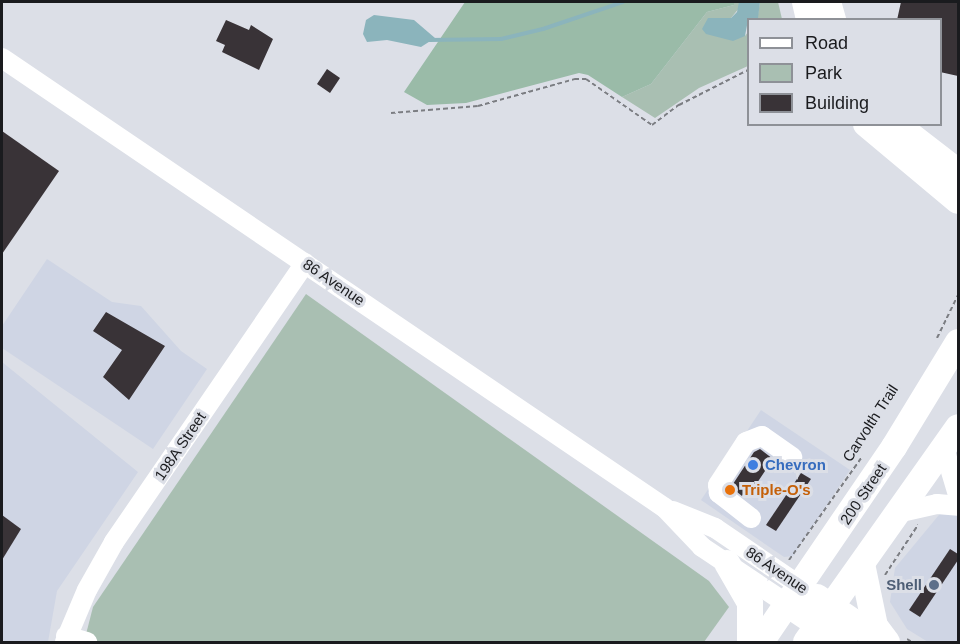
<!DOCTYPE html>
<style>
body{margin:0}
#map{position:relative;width:960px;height:644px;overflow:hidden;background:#dcdfe7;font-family:Helvetica,sans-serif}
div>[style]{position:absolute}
.built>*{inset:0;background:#cfd5e4}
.green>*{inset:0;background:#a9bfb2}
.forest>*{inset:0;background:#9abba8}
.water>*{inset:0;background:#8bb4bc}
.stream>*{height:4px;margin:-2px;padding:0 2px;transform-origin:2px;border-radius:2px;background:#8bb4bc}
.building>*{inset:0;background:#393337}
.path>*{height:2px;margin-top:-1px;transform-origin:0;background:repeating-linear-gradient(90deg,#7b7d82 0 4.5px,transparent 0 7.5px)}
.minor>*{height:20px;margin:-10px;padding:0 10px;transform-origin:10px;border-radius:10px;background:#fff}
.major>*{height:26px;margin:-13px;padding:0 13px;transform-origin:13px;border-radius:13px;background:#fff}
.dots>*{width:16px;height:16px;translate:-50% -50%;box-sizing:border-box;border:3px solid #dcdfe7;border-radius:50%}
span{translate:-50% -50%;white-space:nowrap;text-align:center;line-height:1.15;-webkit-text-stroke:6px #dcdfe7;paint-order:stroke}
.street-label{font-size:15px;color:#1a1b1e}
.shop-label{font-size:15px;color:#366cbe;font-weight:700}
.left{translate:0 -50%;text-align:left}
.food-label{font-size:15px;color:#c56008;font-weight:700}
.service-label{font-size:15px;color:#4e5e75;font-weight:700}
.right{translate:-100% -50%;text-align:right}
.frame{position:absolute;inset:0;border:3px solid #1a1b1e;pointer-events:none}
.legend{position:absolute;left:747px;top:18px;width:195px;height:108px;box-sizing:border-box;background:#dcdfe7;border:2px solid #8e9197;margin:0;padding:8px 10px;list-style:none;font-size:18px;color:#1a1b1e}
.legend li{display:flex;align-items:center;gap:12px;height:30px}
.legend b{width:30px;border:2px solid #8e9197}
</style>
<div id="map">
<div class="built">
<i style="clip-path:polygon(47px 259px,112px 302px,141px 306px,181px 351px,207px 369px,153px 449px,2px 348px,2px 326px)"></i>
<i style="clip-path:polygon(2px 362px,138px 472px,57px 591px,48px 642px,2px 642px)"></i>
<i style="clip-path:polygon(761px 410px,850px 470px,793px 556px,784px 557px,701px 500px)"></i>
<i style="clip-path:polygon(958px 492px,958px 642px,928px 642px,907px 629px,890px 602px,895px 568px)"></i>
</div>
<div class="green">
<i style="clip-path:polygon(734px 2px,739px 2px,740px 7px,731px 18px,708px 18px,745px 36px,748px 32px,748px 66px,699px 88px,655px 118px,622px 97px,651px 84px,707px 12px,734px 5px)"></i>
<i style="clip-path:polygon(760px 2px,778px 2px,782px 19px,757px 20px)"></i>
<i style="clip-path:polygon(306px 294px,709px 581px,729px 607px,704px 642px,84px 642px,93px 607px)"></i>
</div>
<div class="forest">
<i style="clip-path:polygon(465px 2px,734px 2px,734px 5px,707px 12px,651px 84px,622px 97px,588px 75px,579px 73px,466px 103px,427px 105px,404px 92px)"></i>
</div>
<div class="water">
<i style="clip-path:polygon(739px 2px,760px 2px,758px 18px,748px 20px,745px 36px,733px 41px,706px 34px,702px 29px,708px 18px,731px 18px,737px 12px)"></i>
<i style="clip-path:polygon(374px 15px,414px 20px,435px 38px,421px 47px,387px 40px,367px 42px,363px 34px,366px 20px)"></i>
</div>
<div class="stream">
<i style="left:429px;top:40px;width:72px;rotate:-0.8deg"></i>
<i style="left:501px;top:39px;width:43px;rotate:-13.4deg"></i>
<i style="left:543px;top:29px;width:84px;rotate:-18.6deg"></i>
</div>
<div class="building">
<i style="clip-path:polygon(901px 2px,958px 2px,958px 76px,940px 72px,940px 20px,897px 20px)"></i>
<i style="clip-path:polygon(226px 20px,249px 30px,251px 25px,273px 39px,259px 70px,222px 52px,225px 45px,216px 41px)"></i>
<i style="clip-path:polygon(327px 69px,340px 78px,330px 93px,317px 84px)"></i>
<i style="clip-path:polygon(2px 131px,59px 171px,2px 254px)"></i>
<i style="clip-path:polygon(106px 312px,165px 346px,129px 400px,103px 377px,122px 350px,93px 331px)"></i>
<i style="clip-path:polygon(760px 449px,773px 459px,751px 492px,746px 489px,742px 496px,731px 487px,754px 452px)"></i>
<i style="clip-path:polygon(801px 473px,811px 479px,776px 531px,766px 525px)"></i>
<i style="clip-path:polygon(2px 515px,21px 529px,2px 560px)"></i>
<i style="clip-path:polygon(950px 549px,958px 554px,958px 560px,920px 617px,909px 610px)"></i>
</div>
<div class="path">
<i style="left:391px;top:113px;width:87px;rotate:-4.6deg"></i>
<i style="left:478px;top:106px;width:101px;rotate:-15.6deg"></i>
<i style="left:575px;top:79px;width:11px"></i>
<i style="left:586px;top:79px;width:80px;rotate:34.9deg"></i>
<i style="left:652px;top:125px;width:34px;rotate:-37deg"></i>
<i style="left:679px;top:105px;width:77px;rotate:-26.9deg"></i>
<i style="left:937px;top:338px;width:48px;rotate:-64deg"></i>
<i style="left:789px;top:560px;width:126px;rotate:-54.7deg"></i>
<i style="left:885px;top:575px;width:60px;rotate:-56.6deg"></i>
<i style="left:907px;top:639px;width:6px;rotate:31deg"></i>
</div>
<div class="minor">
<i style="left:2px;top:58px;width:801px;rotate:34.17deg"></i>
<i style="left:665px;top:508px;width:54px;rotate:46.5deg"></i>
<i style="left:702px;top:547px;width:102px;rotate:33.8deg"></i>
<i style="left:944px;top:448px;width:49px;rotate:73.4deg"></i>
<i style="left:673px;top:511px;width:45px;rotate:22deg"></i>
<i style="left:715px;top:528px;width:103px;rotate:34.3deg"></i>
<i style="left:897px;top:513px;width:41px;rotate:-12.7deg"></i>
<i style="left:937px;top:504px;width:21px;rotate:5deg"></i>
<i style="left:751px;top:518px;width:41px;rotate:-142deg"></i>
<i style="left:719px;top:493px;width:8px;rotate:-97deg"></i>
<i style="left:718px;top:485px;width:51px;rotate:-56.9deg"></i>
<i style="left:746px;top:442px;width:17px;rotate:-21deg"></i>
<i style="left:762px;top:436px;width:37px;rotate:35deg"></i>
<i style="left:66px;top:636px;width:22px;rotate:16deg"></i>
<i style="left:65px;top:642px;width:56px;rotate:-67.1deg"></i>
<i style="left:87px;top:590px;width:55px;rotate:-60.6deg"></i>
<i style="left:114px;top:542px;width:338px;rotate:-55.6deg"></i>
</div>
<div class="major">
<i style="left:805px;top:2px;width:18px;rotate:77deg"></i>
<i style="left:828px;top:2px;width:19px;rotate:74deg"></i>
<i style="left:866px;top:124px;width:120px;rotate:39.9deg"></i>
<i style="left:896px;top:124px;width:78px;rotate:37.7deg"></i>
<i style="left:727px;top:563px;width:46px;rotate:60.1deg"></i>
<i style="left:750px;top:603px;width:39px;rotate:90deg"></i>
<i style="left:862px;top:564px;width:63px;rotate:78.2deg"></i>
<i style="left:875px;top:626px;width:20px;rotate:53deg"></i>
<i style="left:817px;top:597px;width:80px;rotate:34.3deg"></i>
<i style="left:787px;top:604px;width:69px;rotate:33.7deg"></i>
<i style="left:761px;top:642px;width:236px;rotate:-55.7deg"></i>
<i style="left:894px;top:447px;width:123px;rotate:-58.6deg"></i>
<i style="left:806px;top:642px;width:263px;rotate:-54.7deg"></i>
</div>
<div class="dots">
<i style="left:753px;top:465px;background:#3f7fe0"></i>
<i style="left:730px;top:490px;background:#e8710a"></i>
<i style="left:934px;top:585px;background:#5c6f8a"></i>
</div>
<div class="street-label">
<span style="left:334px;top:282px;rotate:34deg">86 Avenue</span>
<span style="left:870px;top:423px;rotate:-57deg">Carvolth Trail</span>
<span style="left:180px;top:446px;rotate:-56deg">198A Street</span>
<span style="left:863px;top:494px;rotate:-56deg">200 Street</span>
<span style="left:777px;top:570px;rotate:34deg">86 Avenue</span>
</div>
<div class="shop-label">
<span class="left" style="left:765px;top:465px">Chevron</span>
</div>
<div class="food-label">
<span class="left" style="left:742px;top:490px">Triple-O's</span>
</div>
<div class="service-label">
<span class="right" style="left:922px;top:585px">Shell</span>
</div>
<div class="frame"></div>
<ul class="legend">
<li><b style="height:8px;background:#fff"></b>Road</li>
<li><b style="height:16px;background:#a9bfb2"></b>Park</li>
<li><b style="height:16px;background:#393337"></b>Building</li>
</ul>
</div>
